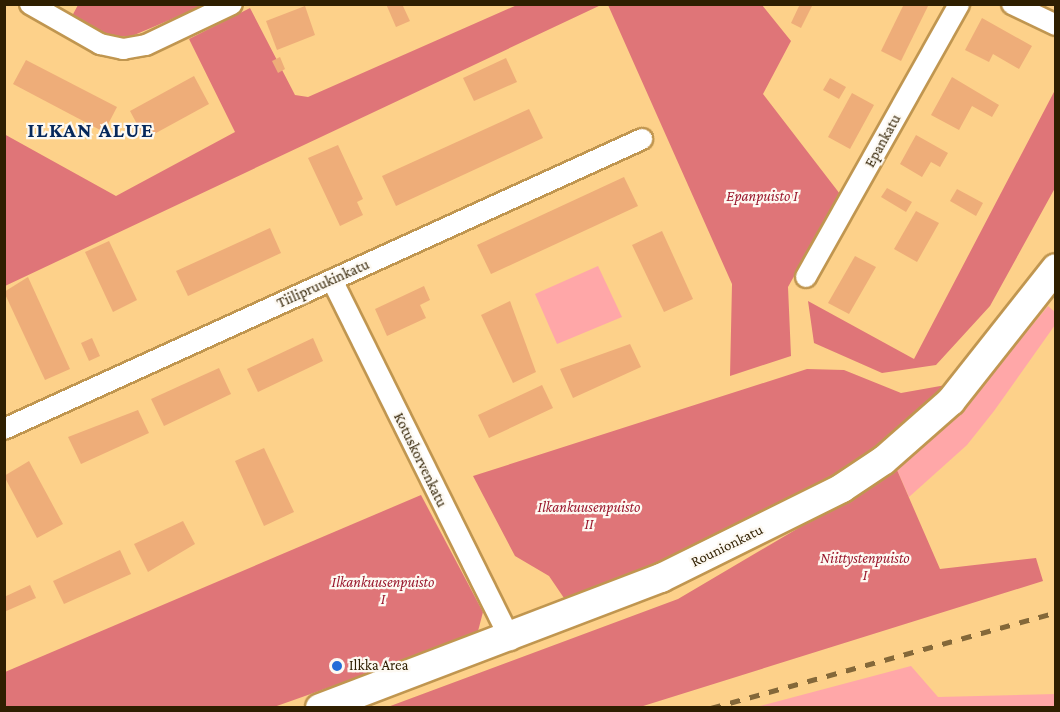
<!DOCTYPE html>
<style>
body{margin:0}
#map{position:relative;width:1060px;height:712px;overflow:hidden;background:#fdd18a;font-family:"Crimson Pro",serif}
div>[style]{position:absolute}
.green>*{inset:0;background:#ffa7a8}
.forest>*{inset:0;background:#df7578}
.building>*{inset:0;background:#eead79}
.roads{filter:drop-shadow(2px 0 #c09650) drop-shadow(-2px 0 #c09650) drop-shadow(0 2px #c09650) drop-shadow(0 -2px #c09650)}
.minor>*{height:20px;margin:-10px;padding:0 10px;transform-origin:10px;border-radius:10px;background:#fff}
.secondary>*{height:28px;margin:-14px;padding:0 14px;transform-origin:14px;border-radius:14px;background:#fff}
.rail>*{height:4.5px;margin-top:-2.25px;transform-origin:0;background:repeating-linear-gradient(90deg,#846839 0 10px,transparent 0 20px)}
.dots>*{width:16px;height:16px;translate:-50% -50%;box-sizing:border-box;border:3px solid #fdf9f2;border-radius:50%}
span{translate:-50% -50%;white-space:nowrap;text-align:center;line-height:1.15;-webkit-text-stroke:4.5px #fdf9f2;paint-order:stroke}
.street-label{font-size:15px;color:#2f1f01}
.park-label{font-size:15px;color:#9a192e;font-style:italic}
.poi-label{font-size:15px;color:#2f1f01}
.left{translate:0 -50%;text-align:left}
.district-label{font-size:21px;color:#06285b;font-weight:700;letter-spacing:1.5px}
.frame{position:absolute;inset:0;border:6px solid #2f1f01;pointer-events:none}
</style>
<div id="map">
<div class="green">
<i style="clip-path:polygon(598px 266px,622px 317px,557px 344px,535px 294px)"></i>
<i style="clip-path:polygon(1048px 306px,1055px 312px,1055px 325px,994px 411px,967px 445px,909px 497px,897px 470px,954px 419px)"></i>
<i style="clip-path:polygon(911px 666px,938px 697px,1055px 694px,1055px 707px,756px 707px)"></i>
</div>
<div class="forest">
<i style="clip-path:polygon(78px 5px,78px 4px,205px 5px,132px 36px,111px 36px,72px 16px)"></i>
<i style="clip-path:polygon(517px 5px,601px 5px,5px 286px,4px 134px,116px 196px,235px 132px,189px 39px,250px 8px,295px 95px,308px 97px)"></i>
<i style="clip-path:polygon(608px 5px,762px 5px,791px 41px,763px 94px,840px 194px,788px 287px,791px 356px,730px 376px,732px 284px)"></i>
<i style="clip-path:polygon(1055px 90px,1055px 188px,990px 306px,936px 365px,882px 373px,814px 343px,808px 301px,914px 359px)"></i>
<i style="clip-path:polygon(807px 369px,844px 370px,901px 393px,946px 385px,892px 438px,785px 511px,669px 563px,566px 601px,549px 576px,515px 556px,473px 476px)"></i>
<i style="clip-path:polygon(897px 470px,940px 569px,1036px 558px,1043px 581px,640px 707px,385px 708px,678px 599px)"></i>
<i style="clip-path:polygon(421px 495px,483px 612px,477px 635px,274px 707px,5px 708px,5px 672px)"></i>
</div>
<div class="building">
<i style="clip-path:polygon(386px 4px,402px 4px,410px 21px,396px 27px)"></i>
<i style="clip-path:polygon(800px 4px,813px 4px,801px 28px,791px 23px)"></i>
<i style="clip-path:polygon(904px 4px,929px 4px,901px 61px,881px 51px)"></i>
<i style="clip-path:polygon(305px 6px,315px 35px,277px 50px,266px 21px)"></i>
<i style="clip-path:polygon(982px 18px,1032px 46px,1019px 69px,993px 54px,989px 62px,965px 50px)"></i>
<i style="clip-path:polygon(280px 57px,285px 69px,278px 73px,272px 61px)"></i>
<i style="clip-path:polygon(506px 58px,517px 82px,474px 101px,463px 78px)"></i>
<i style="clip-path:polygon(26px 60px,117px 107px,104px 132px,13px 84px)"></i>
<i style="clip-path:polygon(194px 76px,209px 104px,145px 139px,130px 111px)"></i>
<i style="clip-path:polygon(952px 77px,999px 105px,992px 117px,972px 106px,959px 130px,931px 115px)"></i>
<i style="clip-path:polygon(830px 78px,846px 87px,839px 99px,823px 90px)"></i>
<i style="clip-path:polygon(852px 93px,874px 105px,850px 149px,828px 137px)"></i>
<i style="clip-path:polygon(529px 109px,543px 138px,396px 206px,382px 176px)"></i>
<i style="clip-path:polygon(916px 135px,948px 153px,940px 167px,931px 162px,922px 177px,900px 164px)"></i>
<i style="clip-path:polygon(338px 145px,363px 199px,357px 202px,363px 215px,340px 226px,308px 158px)"></i>
<i style="clip-path:polygon(624px 177px,638px 206px,491px 274px,477px 245px)"></i>
<i style="clip-path:polygon(887px 188px,912px 202px,906px 212px,881px 197px)"></i>
<i style="clip-path:polygon(957px 189px,983px 203px,976px 216px,950px 201px)"></i>
<i style="clip-path:polygon(916px 211px,939px 223px,917px 262px,894px 249px)"></i>
<i style="clip-path:polygon(270px 228px,281px 253px,188px 296px,176px 271px)"></i>
<i style="clip-path:polygon(662px 231px,693px 299px,664px 312px,632px 245px)"></i>
<i style="clip-path:polygon(109px 241px,137px 300px,113px 312px,85px 252px)"></i>
<i style="clip-path:polygon(855px 256px,876px 267px,849px 314px,828px 303px)"></i>
<i style="clip-path:polygon(28px 277px,70px 369px,45px 380px,4px 292px)"></i>
<i style="clip-path:polygon(424px 286px,430px 300px,420px 305px,426px 318px,387px 336px,375px 309px)"></i>
<i style="clip-path:polygon(510px 301px,536px 372px,513px 383px,481px 315px)"></i>
<i style="clip-path:polygon(92px 338px,100px 356px,89px 361px,81px 343px)"></i>
<i style="clip-path:polygon(313px 338px,323px 361px,258px 392px,247px 369px)"></i>
<i style="clip-path:polygon(630px 344px,641px 367px,573px 398px,560px 369px)"></i>
<i style="clip-path:polygon(219px 368px,231px 394px,164px 426px,151px 399px)"></i>
<i style="clip-path:polygon(542px 385px,553px 408px,489px 438px,478px 415px)"></i>
<i style="clip-path:polygon(138px 410px,149px 433px,81px 464px,68px 437px)"></i>
<i style="clip-path:polygon(264px 448px,294px 512px,264px 526px,235px 461px)"></i>
<i style="clip-path:polygon(29px 461px,63px 524px,37px 538px,4px 476px)"></i>
<i style="clip-path:polygon(183px 521px,195px 544px,148px 572px,134px 544px)"></i>
<i style="clip-path:polygon(120px 550px,131px 574px,64px 604px,53px 581px)"></i>
<i style="clip-path:polygon(30px 585px,36px 598px,4px 612px,4px 597px)"></i>
</div>
<div class="roads">
<div class="minor">
<i style="left:30px;top:4px;width:81px;rotate:29.7deg"></i>
<i style="left:100px;top:44px;width:24px;rotate:12deg"></i>
<i style="left:123px;top:49px;width:23px;rotate:-10deg"></i>
<i style="left:146px;top:45px;width:95px;rotate:-25.5deg"></i>
<i style="left:1012px;top:4px;width:49px;rotate:25.5deg"></i>
<i style="left:806px;top:277px;width:313px;rotate:-60.7deg"></i>
<i style="left:332px;top:280px;width:402px;rotate:63.6deg"></i>
<i style="left:4px;top:429px;width:701px;rotate:-24.44deg"></i>
</div>
<div class="secondary">
<i style="left:320px;top:708px;width:365px;rotate:-20.9deg"></i>
<i style="left:661px;top:578px;width:202px;rotate:-26.4deg"></i>
<i style="left:842px;top:488px;width:50px;rotate:-33.7deg"></i>
<i style="left:884px;top:460px;width:89px;rotate:-41.4deg"></i>
<i style="left:951px;top:401px;width:169px;rotate:-51.7deg"></i>
</div>
</div>
<div class="rail">
<i style="left:711px;top:708px;width:358px;rotate:-15.5deg"></i>
</div>
<div class="dots">
<i style="left:337px;top:666px;background:#246cd8"></i>
</div>
<div class="street-label">
<span style="left:883px;top:141px;rotate:-61deg">Epankatu</span>
<span style="left:323px;top:284px;rotate:-24deg">Tiilipruukinkatu</span>
<span style="left:420px;top:460px;rotate:64deg">Kotuskorvenkatu</span>
<span style="left:727px;top:546px;rotate:-26deg">Rounionkatu</span>
</div>
<div class="park-label">
<span style="left:762px;top:197px">Epanpuisto I</span>
<span style="left:589px;top:516px">Ilkankuusenpuisto<br>II</span>
<span style="left:865px;top:567px">Niittystenpuisto<br>I</span>
<span style="left:383px;top:591px">Ilkankuusenpuisto<br>I</span>
</div>
<div class="poi-label">
<span class="left" style="left:349px;top:666px">Ilkka Area</span>
</div>
<div class="district-label">
<span style="left:91px;top:130px">ILKAN ALUE</span>
</div>
<div class="frame"></div>
</div>
